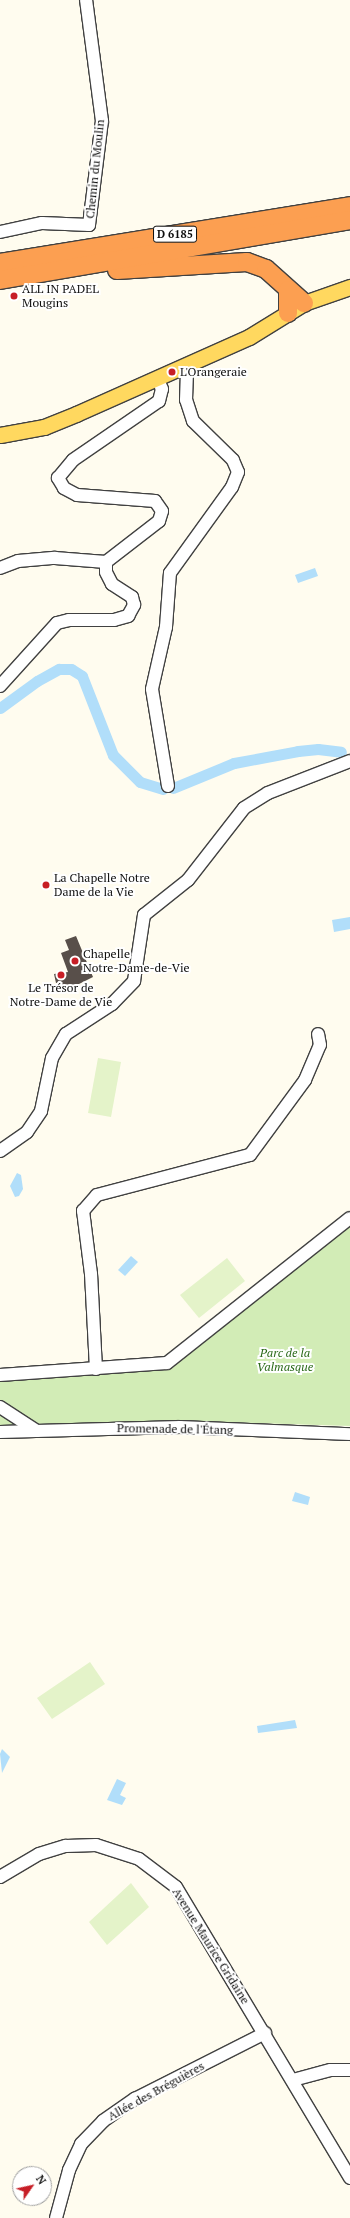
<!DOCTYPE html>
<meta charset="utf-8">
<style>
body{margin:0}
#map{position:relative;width:350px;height:2218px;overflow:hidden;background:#fffcef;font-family:"PT Serif",serif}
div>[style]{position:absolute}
.green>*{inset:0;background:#d2ecb6}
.pitch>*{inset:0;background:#e4f3c9}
.water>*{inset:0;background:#b1defa}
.canal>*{height:11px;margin:-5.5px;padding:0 5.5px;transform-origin:5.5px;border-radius:5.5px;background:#b1defa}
.building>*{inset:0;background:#584f4a}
.roads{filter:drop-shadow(1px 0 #414141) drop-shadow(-1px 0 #414141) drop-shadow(0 1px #414141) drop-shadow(0 -1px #414141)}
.minor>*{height:12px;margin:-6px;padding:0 6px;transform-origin:6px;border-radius:6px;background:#fff}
.major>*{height:15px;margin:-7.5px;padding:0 7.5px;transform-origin:7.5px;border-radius:7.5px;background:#ffd85f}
.highway>*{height:18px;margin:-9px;padding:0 9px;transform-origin:9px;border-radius:9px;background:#fc9f51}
.dots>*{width:11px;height:11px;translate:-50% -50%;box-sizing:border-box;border:2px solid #fff;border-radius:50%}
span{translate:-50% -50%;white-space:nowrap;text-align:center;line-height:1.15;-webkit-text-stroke:4px #fff;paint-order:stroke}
.shield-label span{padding:1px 3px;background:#fff;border:1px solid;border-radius:3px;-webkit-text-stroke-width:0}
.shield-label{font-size:11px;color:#0e0e0e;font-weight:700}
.street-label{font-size:12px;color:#0e0e0e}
.poi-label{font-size:12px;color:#0e0e0e}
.left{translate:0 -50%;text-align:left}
.park-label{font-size:12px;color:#2b6a1a;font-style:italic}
.north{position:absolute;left:12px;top:2166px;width:40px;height:40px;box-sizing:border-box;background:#fff;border:1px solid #9f9f9f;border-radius:50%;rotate:56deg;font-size:11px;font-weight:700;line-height:16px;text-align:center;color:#0e0e0e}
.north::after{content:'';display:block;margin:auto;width:14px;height:18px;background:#c71e26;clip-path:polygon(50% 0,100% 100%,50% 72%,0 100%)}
</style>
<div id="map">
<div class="green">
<i style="clip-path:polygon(350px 1226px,350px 1426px,189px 1421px,0 1427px,0 1379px,171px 1367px)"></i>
</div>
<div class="pitch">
<i style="clip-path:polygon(98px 1058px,121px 1062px,111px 1117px,88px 1113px)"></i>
<i style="clip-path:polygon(227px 1258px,245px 1281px,199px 1318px,180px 1295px)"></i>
<i style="clip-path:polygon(90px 1662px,105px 1684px,52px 1719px,37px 1698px)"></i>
<i style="clip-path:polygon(131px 1883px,149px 1907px,107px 1945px,89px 1922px)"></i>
</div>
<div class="water">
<i style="clip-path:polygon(315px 568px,318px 576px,298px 583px,295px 575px)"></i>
<i style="clip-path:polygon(350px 917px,350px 929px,334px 932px,332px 920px)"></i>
<i style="clip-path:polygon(17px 1173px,21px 1175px,23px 1189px,19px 1196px,15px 1197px,10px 1186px)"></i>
<i style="clip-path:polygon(131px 1256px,138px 1262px,125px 1276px,118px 1270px)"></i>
<i style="clip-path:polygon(295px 1492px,310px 1497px,308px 1505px,292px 1501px)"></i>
<i style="clip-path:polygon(295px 1720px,297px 1728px,258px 1733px,257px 1726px)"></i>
<i style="clip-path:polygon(2px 1749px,10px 1757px,2px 1773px,0 1754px)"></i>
<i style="clip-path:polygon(117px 1779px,126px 1783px,120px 1795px,126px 1798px,122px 1805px,107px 1800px)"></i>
</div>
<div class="canal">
<i style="left:0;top:708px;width:46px;rotate:-36.1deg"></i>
<i style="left:37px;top:681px;width:25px;rotate:-29deg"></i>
<i style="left:59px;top:669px;width:12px"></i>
<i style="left:71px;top:669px;width:13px;rotate:32deg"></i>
<i style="left:82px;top:676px;width:85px;rotate:68.6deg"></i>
<i style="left:113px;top:755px;width:38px;rotate:45deg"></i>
<i style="left:140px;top:782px;width:24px;rotate:17deg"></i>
<i style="left:173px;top:788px;width:66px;rotate:-22.3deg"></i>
<i style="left:234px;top:763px;width:65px;rotate:-10.6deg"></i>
<i style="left:298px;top:751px;width:20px;rotate:-6deg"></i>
<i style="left:318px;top:749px;width:23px;rotate:7deg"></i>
</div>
<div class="building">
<i style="clip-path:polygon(76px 936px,93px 977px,77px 985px,63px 987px,61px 982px,56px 983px,54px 974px,68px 972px,61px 953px,69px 950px,65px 940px)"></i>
</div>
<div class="roads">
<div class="minor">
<i style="left:0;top:232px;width:43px;rotate:-12.1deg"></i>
<i style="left:42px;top:223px;width:47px;rotate:2.4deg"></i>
<i style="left:89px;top:225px;width:105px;rotate:-82.9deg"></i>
<i style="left:102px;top:121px;width:122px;rotate:-97.5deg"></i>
<i style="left:0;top:568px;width:19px;rotate:-21deg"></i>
<i style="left:18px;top:561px;width:37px;rotate:-5deg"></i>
<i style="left:55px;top:558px;width:51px;rotate:4.5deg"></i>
<i style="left:106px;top:562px;width:67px;rotate:-37.7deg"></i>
<i style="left:159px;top:521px;width:10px;rotate:-73deg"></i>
<i style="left:162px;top:511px;width:12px;rotate:-125deg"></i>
<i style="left:155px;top:501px;width:78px;rotate:-175.6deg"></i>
<i style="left:77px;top:495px;width:15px;rotate:-152deg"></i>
<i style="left:64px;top:488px;width:12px;rotate:-121deg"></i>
<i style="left:58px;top:478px;width:23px;rotate:-50deg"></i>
<i style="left:73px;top:460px;width:104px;rotate:-34.5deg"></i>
<i style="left:159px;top:401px;width:12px;rotate:-76deg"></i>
<i style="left:162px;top:389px;width:12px;rotate:-114deg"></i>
<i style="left:0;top:686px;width:85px;rotate:-47.9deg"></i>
<i style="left:57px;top:623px;width:12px;rotate:-14deg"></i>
<i style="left:69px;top:620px;width:45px"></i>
<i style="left:114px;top:620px;width:15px;rotate:-16deg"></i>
<i style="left:128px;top:616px;width:13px;rotate:-61deg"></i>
<i style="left:134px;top:605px;width:8px;rotate:-104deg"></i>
<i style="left:132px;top:597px;width:24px;rotate:-147deg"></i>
<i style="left:112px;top:584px;width:13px;rotate:-117deg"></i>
<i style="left:106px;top:572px;width:10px;rotate:-90deg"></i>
<i style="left:168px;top:786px;width:98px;rotate:-99.4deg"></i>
<i style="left:152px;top:689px;width:64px;rotate:-77.3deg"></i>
<i style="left:166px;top:627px;width:54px;rotate:-85.8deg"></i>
<i style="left:170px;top:573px;width:106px;rotate:-54.2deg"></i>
<i style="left:232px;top:487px;width:16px;rotate:-68deg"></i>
<i style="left:238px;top:472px;width:13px;rotate:-113deg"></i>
<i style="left:233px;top:460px;width:56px;rotate:-135.7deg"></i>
<i style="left:193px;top:421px;width:22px;rotate:-108deg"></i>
<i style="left:186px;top:400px;width:35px;rotate:-88deg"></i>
<i style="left:0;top:1151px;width:33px;rotate:-35deg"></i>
<i style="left:27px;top:1132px;width:25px;rotate:-56deg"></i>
<i style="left:41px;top:1111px;width:54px;rotate:-78.3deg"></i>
<i style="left:52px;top:1058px;width:28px;rotate:-60deg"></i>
<i style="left:66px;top:1034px;width:55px;rotate:-33.1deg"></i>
<i style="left:112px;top:1004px;width:32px;rotate:-46deg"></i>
<i style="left:134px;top:981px;width:67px;rotate:-81.4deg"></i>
<i style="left:144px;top:915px;width:56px;rotate:-38.5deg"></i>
<i style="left:188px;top:880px;width:91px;rotate:-52.1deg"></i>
<i style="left:244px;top:808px;width:28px;rotate:-32deg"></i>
<i style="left:268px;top:793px;width:88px;rotate:-21.3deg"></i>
<i style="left:96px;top:1369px;width:95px;rotate:-93deg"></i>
<i style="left:91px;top:1274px;width:64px;rotate:-97.2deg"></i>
<i style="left:83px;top:1211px;width:21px;rotate:-49deg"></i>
<i style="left:97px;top:1195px;width:158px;rotate:-14.7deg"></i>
<i style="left:250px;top:1155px;width:93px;rotate:-53.7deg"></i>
<i style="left:305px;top:1080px;width:38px;rotate:-67deg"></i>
<i style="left:320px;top:1045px;width:11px;rotate:-100deg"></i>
<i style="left:0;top:1375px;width:167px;rotate:-4.1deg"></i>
<i style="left:167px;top:1363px;width:233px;rotate:-38.4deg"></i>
<i style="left:0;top:1407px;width:44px;rotate:33deg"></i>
<i style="left:0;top:1432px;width:180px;rotate:-1.6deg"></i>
<i style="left:180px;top:1427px;width:170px;rotate:2.4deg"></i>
<i style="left:0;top:1877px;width:45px;rotate:-30.5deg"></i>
<i style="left:39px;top:1854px;width:28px;rotate:-17deg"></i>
<i style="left:66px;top:1846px;width:30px;rotate:-2deg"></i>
<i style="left:96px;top:1845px;width:45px;rotate:18deg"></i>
<i style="left:139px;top:1859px;width:46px;rotate:37.1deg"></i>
<i style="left:176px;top:1887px;width:339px;rotate:59.1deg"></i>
<i style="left:293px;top:2080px;width:39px;rotate:-15deg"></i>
<i style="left:331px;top:2070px;width:19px"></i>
<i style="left:56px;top:2218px;width:50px;rotate:-74.8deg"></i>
<i style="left:69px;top:2170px;width:29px;rotate:-65deg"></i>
<i style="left:81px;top:2144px;width:32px;rotate:-46deg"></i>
<i style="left:103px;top:2121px;width:39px;rotate:-35deg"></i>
<i style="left:135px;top:2099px;width:146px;rotate:-26.9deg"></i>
</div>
<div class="major">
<i style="left:0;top:435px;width:45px;rotate:-10.3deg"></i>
<i style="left:44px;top:427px;width:35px;rotate:-22deg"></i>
<i style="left:76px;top:414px;width:189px;rotate:-24deg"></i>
<i style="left:249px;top:337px;width:65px;rotate:-31.7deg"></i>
<i style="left:304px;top:303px;width:49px;rotate:-19.2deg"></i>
</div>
<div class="highway">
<i style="left:0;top:263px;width:355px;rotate:-9.2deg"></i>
<i style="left:117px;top:270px;width:130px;rotate:-3.5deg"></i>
<i style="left:247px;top:262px;width:20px;rotate:20deg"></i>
<i style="left:266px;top:269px;width:51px;rotate:41.8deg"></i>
<i style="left:0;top:280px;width:355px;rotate:-9.7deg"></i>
<i style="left:288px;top:313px;width:23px;rotate:-90deg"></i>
</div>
</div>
<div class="dots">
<i style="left:14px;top:296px;background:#c71e26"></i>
<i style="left:172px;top:372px;background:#c71e26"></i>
<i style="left:46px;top:885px;background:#c71e26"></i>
<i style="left:75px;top:961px;background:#c71e26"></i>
<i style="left:61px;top:975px;background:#c71e26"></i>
</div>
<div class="shield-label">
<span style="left:175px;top:234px">D 6185</span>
</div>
<div class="street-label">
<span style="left:95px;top:169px;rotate:-84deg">Chemin du Moulin</span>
<span style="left:175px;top:1429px;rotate:1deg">Promenade de l'Étang</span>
<span style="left:211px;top:1946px;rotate:58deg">Avenue Maurice Gridaine</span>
<span style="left:156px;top:2091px;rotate:-29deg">Allée des Bréguières</span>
</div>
<div class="poi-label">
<span class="left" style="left:22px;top:296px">ALL IN PADEL<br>Mougins</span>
<span class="left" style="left:180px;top:372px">L'Orangeraie</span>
<span class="left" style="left:54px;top:885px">La Chapelle Notre<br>Dame de la Vie</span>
<span class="left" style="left:83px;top:961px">Chapelle<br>Notre-Dame-de-Vie</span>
<span style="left:61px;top:995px">Le Trésor de<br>Notre-Dame de Vie</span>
</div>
<div class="park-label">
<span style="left:285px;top:1360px">Parc de la<br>Valmasque</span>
</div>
<div class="north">N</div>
</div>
